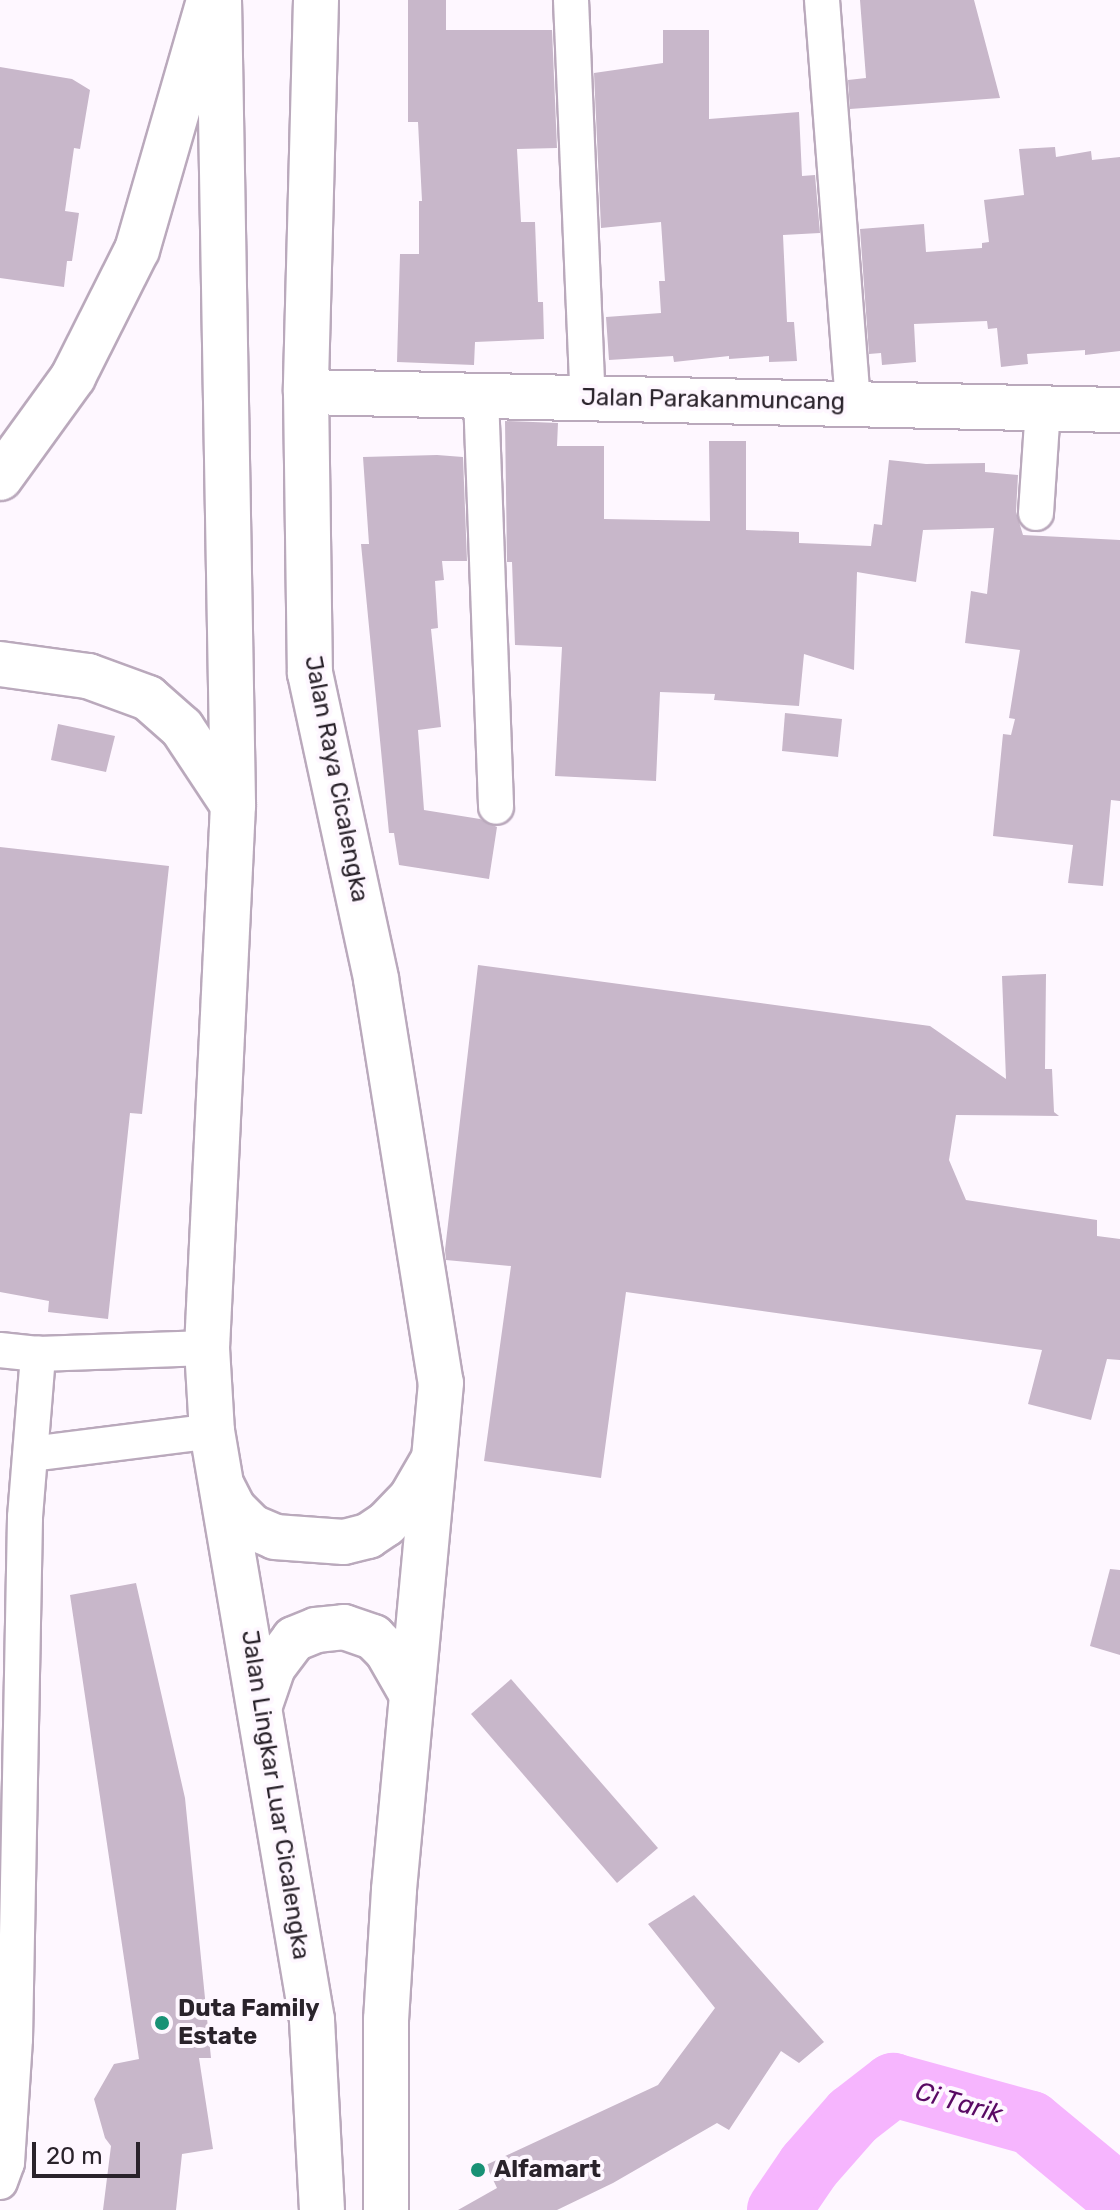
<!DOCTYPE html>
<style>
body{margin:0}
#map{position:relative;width:1120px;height:2210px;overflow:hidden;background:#fef7ff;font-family:Rubik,sans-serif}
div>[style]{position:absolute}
.river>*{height:64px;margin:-32px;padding:0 32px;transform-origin:32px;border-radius:32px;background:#f6b5fe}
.building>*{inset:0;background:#c8b7ca}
.roads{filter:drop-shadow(2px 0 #baa9bc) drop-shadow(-2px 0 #baa9bc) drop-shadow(0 2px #baa9bc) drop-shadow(0 -2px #baa9bc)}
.street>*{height:34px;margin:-17px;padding:0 17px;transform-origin:17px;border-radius:17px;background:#fff}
.secondary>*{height:44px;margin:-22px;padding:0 22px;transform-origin:22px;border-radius:22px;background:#fff}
.primary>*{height:44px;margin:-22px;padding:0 22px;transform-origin:22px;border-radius:22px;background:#fff}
.highway>*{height:44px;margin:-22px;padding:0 22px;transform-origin:22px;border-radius:22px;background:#fff}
.dots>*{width:22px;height:22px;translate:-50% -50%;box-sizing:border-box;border:4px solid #fef7ff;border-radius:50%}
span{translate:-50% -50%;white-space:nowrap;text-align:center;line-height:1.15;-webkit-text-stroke:8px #fef7ff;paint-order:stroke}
.street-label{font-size:24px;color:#2a232b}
.poi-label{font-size:24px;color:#2a232b;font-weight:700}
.left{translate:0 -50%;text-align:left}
.water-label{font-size:26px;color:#590963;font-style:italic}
.scale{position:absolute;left:32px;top:2142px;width:108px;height:36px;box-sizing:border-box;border:4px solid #2a232b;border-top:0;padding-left:10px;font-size:24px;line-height:28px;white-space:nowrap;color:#2a232b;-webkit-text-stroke:6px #fef7ff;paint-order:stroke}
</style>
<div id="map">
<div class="river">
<i style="left:779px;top:2210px;width:53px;rotate:-55.7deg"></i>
<i style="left:809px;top:2166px;width:67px;rotate:-48.7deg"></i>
<i style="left:853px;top:2116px;width:51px;rotate:-37.8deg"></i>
<i style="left:893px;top:2085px;width:143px;rotate:15.4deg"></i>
<i style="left:1031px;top:2123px;width:116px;rotate:39.7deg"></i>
</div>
<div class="building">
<i style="clip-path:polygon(408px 0,446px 0,446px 30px,552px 30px,557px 148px,517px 149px,521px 222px,535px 222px,538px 302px,543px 302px,544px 339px,475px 342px,474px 365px,397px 362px,400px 254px,419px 254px,419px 201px,422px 201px,418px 122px,408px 122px)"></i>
<i style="clip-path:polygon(860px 0,974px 0,1000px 98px,850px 109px,848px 80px,866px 78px)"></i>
<i style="clip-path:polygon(663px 30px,709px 30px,709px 119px,799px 112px,802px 176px,815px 175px,820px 233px,783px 235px,787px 322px,794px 322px,797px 361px,769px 362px,769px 356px,729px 359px,729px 356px,674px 362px,673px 356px,609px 360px,606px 317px,661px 313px,659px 281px,665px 281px,661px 222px,601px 228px,594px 73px,663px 63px)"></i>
<i style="clip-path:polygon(0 67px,72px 79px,90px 90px,80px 149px,74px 148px,65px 211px,79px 213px,72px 261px,67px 261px,64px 287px,0 278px)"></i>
<i style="clip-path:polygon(1055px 147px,1056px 157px,1091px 151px,1092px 160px,1120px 157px,1120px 351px,1085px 355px,1085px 350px,1027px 354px,1028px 364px,1001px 367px,997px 328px,988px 329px,987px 321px,914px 324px,916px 362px,882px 365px,881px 353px,869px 354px,860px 229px,924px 224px,926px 252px,982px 248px,982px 243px,989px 242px,984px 200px,1024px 195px,1019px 149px)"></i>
<i style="clip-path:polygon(505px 421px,558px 423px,557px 446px,604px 446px,604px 519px,710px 521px,709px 441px,746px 441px,746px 530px,799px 532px,799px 543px,871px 546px,874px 524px,882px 525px,889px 460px,926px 464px,985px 463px,985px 472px,1018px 475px,1016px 512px,1023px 535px,1120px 540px,1120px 801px,1111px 800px,1103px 886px,1068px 883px,1073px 845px,993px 836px,1003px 734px,1011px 735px,1015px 719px,1009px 718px,1020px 650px,965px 643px,971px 591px,987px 594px,994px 528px,923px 530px,916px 582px,857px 572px,854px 670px,804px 654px,799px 706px,714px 700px,715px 694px,660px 692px,656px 781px,555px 776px,562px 647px,515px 645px,512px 562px,507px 562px)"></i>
<i style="clip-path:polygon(437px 455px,463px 457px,467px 561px,442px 561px,444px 580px,435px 581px,438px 628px,431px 629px,441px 727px,418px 730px,424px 810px,480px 819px,497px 827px,489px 879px,399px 865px,394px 833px,389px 833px,361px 544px,369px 544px,363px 457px)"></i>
<i style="clip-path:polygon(785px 713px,842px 719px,838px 757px,782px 751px)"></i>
<i style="clip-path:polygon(58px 724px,115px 736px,106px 772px,51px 760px)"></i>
<i style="clip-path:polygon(0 847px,169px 866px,142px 1114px,130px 1113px,108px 1319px,48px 1312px,49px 1301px,0 1292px)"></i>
<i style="clip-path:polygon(478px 965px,930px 1026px,1006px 1079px,1002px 976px,1046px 974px,1045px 1069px,1052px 1069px,1054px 1112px,1059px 1116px,956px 1115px,949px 1160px,966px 1200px,1097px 1220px,1097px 1236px,1120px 1239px,1120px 1360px,1107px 1359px,1091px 1420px,1028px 1404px,1042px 1350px,626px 1292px,601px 1478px,484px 1461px,511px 1266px,446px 1260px,445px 1250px)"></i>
<i style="clip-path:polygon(1110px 1569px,1120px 1570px,1120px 1655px,1090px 1646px)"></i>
<i style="clip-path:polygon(136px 1583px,185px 1798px,211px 2058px,199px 2058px,213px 2149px,182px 2154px,176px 2210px,103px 2210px,111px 2146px,105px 2138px,94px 2099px,114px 2064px,139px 2059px,70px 1595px)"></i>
<i style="clip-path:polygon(511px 1679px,658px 1848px,617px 1883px,471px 1714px)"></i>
<i style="clip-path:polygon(694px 1895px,824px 2042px,799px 2063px,781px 2051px,729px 2130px,717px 2123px,613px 2183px,557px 2210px,458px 2210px,497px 2188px,486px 2165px,658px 2085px,715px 2008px,648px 1924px)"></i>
</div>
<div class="roads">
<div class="street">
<i style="left:571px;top:0;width:398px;rotate:87.6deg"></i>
<i style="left:822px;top:0;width:404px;rotate:85.6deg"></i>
<i style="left:481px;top:396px;width:411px;rotate:87.9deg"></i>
<i style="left:1036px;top:513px;width:106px;rotate:-86.2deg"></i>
<i style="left:0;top:1350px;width:38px;rotate:6deg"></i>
<i style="left:38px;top:1354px;width:169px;rotate:-2deg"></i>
<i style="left:31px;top:1454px;width:182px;rotate:-7.2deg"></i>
<i style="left:0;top:2182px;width:20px;rotate:-70deg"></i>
<i style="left:7px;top:2163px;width:124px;rotate:-86.3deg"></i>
<i style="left:15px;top:2039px;width:522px;rotate:-88.9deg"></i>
<i style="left:25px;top:1517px;width:164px;rotate:-85.4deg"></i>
</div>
<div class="secondary">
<i style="left:306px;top:392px;width:814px;rotate:1.27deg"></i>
</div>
<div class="primary">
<i style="left:0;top:478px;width:125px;rotate:-54.1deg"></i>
<i style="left:73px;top:377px;width:142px;rotate:-63.3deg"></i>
<i style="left:137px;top:250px;width:260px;rotate:-73.9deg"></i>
</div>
<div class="highway">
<i style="left:219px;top:0;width:805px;rotate:89deg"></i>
<i style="left:233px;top:805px;width:544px;rotate:92.74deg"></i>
<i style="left:207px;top:1348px;width:83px;rotate:86.6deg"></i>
<i style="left:212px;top:1431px;width:597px;rotate:80.36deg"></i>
<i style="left:312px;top:2020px;width:190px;rotate:87deg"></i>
<i style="left:316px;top:0;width:392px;rotate:91.5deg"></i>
<i style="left:306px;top:392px;width:281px;rotate:89.2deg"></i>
<i style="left:310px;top:673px;width:313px;rotate:77.8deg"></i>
<i style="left:376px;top:979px;width:409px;rotate:80.9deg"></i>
<i style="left:441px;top:1383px;width:509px;rotate:95.3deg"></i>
<i style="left:394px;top:1890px;width:129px;rotate:93.5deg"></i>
<i style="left:386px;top:2019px;width:191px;rotate:90deg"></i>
<i style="left:0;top:664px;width:89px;rotate:7.8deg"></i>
<i style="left:88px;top:676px;width:64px;rotate:20.1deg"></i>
<i style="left:148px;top:698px;width:45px;rotate:41.4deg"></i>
<i style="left:182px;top:728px;width:92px;rotate:56.5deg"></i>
<i style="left:223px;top:1488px;width:22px;rotate:63deg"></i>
<i style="left:233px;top:1508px;width:27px;rotate:45deg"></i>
<i style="left:252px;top:1527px;width:25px;rotate:23deg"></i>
<i style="left:275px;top:1537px;width:69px;rotate:4.1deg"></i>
<i style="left:344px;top:1542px;width:25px;rotate:-14deg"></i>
<i style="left:368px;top:1536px;width:22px;rotate:-34deg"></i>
<i style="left:386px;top:1524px;width:36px;rotate:-46deg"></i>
<i style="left:411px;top:1498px;width:44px;rotate:-59.9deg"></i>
<i style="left:260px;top:1705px;width:40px;rotate:-71.1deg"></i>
<i style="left:273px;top:1667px;width:35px;rotate:-53deg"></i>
<i style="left:294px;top:1639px;width:24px;rotate:-22deg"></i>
<i style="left:316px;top:1630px;width:28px;rotate:-6deg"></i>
<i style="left:344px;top:1627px;width:31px;rotate:19deg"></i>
<i style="left:373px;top:1637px;width:20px;rotate:45deg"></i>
<i style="left:387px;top:1651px;width:48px;rotate:60.3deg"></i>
</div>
</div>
<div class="dots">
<i style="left:162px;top:2023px;background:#189175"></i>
<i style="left:478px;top:2170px;background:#189175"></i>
</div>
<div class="street-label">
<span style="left:713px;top:400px;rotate:1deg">Jalan Parakanmuncang</span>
<span style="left:336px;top:779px;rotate:79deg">Jalan Raya Cicalengka</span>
<span style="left:275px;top:1795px;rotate:81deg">Jalan Lingkar Luar Cicalengka</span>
</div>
<div class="poi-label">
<span class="left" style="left:178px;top:2023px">Duta Family<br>Estate</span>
<span class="left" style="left:494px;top:2170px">Alfamart</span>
</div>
<div class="water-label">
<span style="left:959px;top:2103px;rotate:16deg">Ci Tarik</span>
</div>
<div class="scale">20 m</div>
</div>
